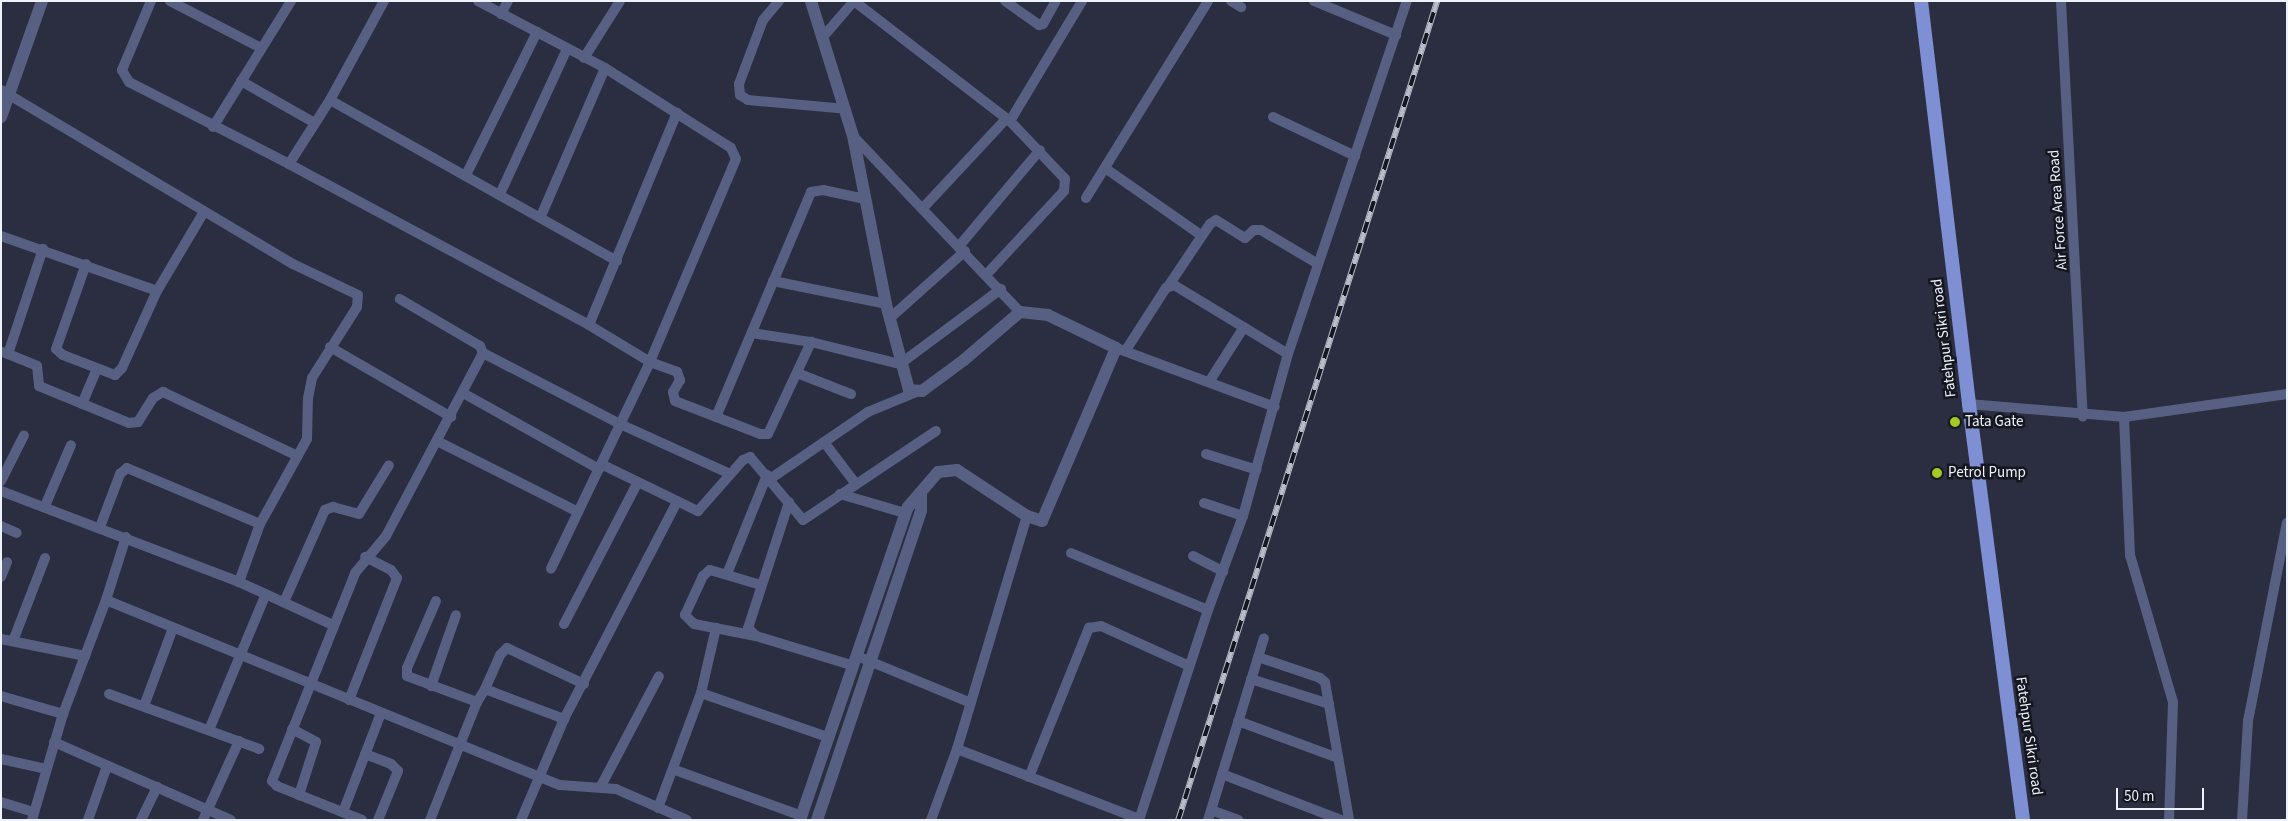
<!DOCTYPE html>
<style>
body{margin:0}
#map{position:relative;width:2288px;height:821px;overflow:hidden;background:#2a2e40;font-family:"Source Sans 3",sans-serif}
div>[style]{position:absolute}
.minor>*{height:10px;margin:-5px;padding:0 5px;transform-origin:5px;border-radius:5px;background:#576082}
.tertiary>*{height:12px;margin:-6px;padding:0 6px;transform-origin:6px;border-radius:6px;background:#576082}
.primary>*{height:14px;margin:-7px;padding:0 7px;transform-origin:7px;border-radius:7px;background:#7e8fd4}
.rail>*{height:5.5px;margin-top:-2.75px;transform-origin:0;background:repeating-linear-gradient(90deg,#15171f 0 11px,#b9bdca 0 22px);box-sizing:border-box;border-block:1px solid #b9bdca}
.dots>*{width:14px;height:14px;translate:-50% -50%;box-sizing:border-box;border:2px solid #15171f;border-radius:50%}
span{translate:-50% -50%;white-space:nowrap;text-align:center;line-height:1.15;-webkit-text-stroke:5px #15171f;paint-order:stroke}
.street-label{font-size:15px;color:#eef2fd}
.poi-label{font-size:15px;color:#eef2fd}
.left{translate:0 -50%;text-align:left}
.frame{position:absolute;inset:0;border:2px solid #eef2fd;pointer-events:none}
.scale{position:absolute;left:2116px;top:788px;width:88px;height:22px;box-sizing:border-box;border:2px solid #eef2fd;border-top:0;padding-left:6px;font-size:15px;line-height:18px;white-space:nowrap;color:#eef2fd;-webkit-text-stroke:4px #15171f;paint-order:stroke}
</style>
<div id="map">
<div class="minor">
<i style="left:151px;top:1px;width:75px;rotate:112.8deg"></i>
<i style="left:122px;top:70px;width:14px;rotate:60deg"></i>
<i style="left:129px;top:82px;width:180px;rotate:27.1deg"></i>
<i style="left:289px;top:164px;width:340px;rotate:28.2deg"></i>
<i style="left:589px;top:325px;width:71px;rotate:31.2deg"></i>
<i style="left:650px;top:362px;width:29px;rotate:20deg"></i>
<i style="left:677px;top:372px;width:9px;rotate:69deg"></i>
<i style="left:680px;top:380px;width:14px;rotate:120deg"></i>
<i style="left:673px;top:392px;width:9px;rotate:77deg"></i>
<i style="left:675px;top:401px;width:91px;rotate:21.2deg"></i>
<i style="left:760px;top:434px;width:8px"></i>
<i style="left:768px;top:434px;width:102px;rotate:-64.9deg"></i>
<i style="left:170px;top:1px;width:102px;rotate:27.3deg"></i>
<i style="left:478px;top:1px;width:144px;rotate:27.8deg"></i>
<i style="left:605px;top:68px;width:149px;rotate:32.4deg"></i>
<i style="left:731px;top:148px;width:12px;rotate:66deg"></i>
<i style="left:736px;top:159px;width:220px;rotate:113deg"></i>
<i style="left:650px;top:362px;width:229px;rotate:115.6deg"></i>
<i style="left:779px;top:1px;width:25px;rotate:130deg"></i>
<i style="left:763px;top:20px;width:68px;rotate:110.6deg"></i>
<i style="left:739px;top:84px;width:11px;rotate:85deg"></i>
<i style="left:740px;top:95px;width:9px;rotate:32deg"></i>
<i style="left:748px;top:100px;width:98px;rotate:5.2deg"></i>
<i style="left:854px;top:1px;width:197px;rotate:37.6deg"></i>
<i style="left:1010px;top:121px;width:80px;rotate:46.5deg"></i>
<i style="left:1065px;top:179px;width:12px;rotate:95deg"></i>
<i style="left:1064px;top:191px;width:113px;rotate:132.9deg"></i>
<i style="left:1005px;top:1px;width:42px;rotate:35.2deg"></i>
<i style="left:1039px;top:25px;width:4px;rotate:-14deg"></i>
<i style="left:1043px;top:24px;width:26px;rotate:-61deg"></i>
<i style="left:1231px;top:1px;width:12px;rotate:31deg"></i>
<i style="left:1314px;top:1px;width:89px;rotate:22.5deg"></i>
<i style="left:2061px;top:1px;width:416px;rotate:87deg"></i>
<i style="left:501px;top:14px;width:15px;rotate:-62deg"></i>
<i style="left:823px;top:37px;width:48px;rotate:-49.3deg"></i>
<i style="left:584px;top:58px;width:67px;rotate:-57.7deg"></i>
<i style="left:241px;top:81px;width:85px;rotate:29.6deg"></i>
<i style="left:1px;top:90px;width:340px;rotate:30.8deg"></i>
<i style="left:293px;top:264px;width:72px;rotate:25.5deg"></i>
<i style="left:358px;top:295px;width:12px;rotate:95deg"></i>
<i style="left:357px;top:307px;width:84px;rotate:122.4deg"></i>
<i style="left:312px;top:378px;width:20px;rotate:101deg"></i>
<i style="left:308px;top:398px;width:41px;rotate:91.4deg"></i>
<i style="left:307px;top:439px;width:97px;rotate:118.9deg"></i>
<i style="left:260px;top:524px;width:62px;rotate:109.9deg"></i>
<i style="left:330px;top:100px;width:329px;rotate:29.3deg"></i>
<i style="left:1273px;top:117px;width:91px;rotate:25.4deg"></i>
<i style="left:1010px;top:121px;width:140px;rotate:-59deg"></i>
<i style="left:213px;top:127px;width:148px;rotate:-58.2deg"></i>
<i style="left:853px;top:136px;width:243px;rotate:46.5deg"></i>
<i style="left:289px;top:164px;width:76px;rotate:-57.4deg"></i>
<i style="left:330px;top:100px;width:113px;rotate:-61.4deg"></i>
<i style="left:1105px;top:168px;width:118px;rotate:35deg"></i>
<i style="left:466px;top:175px;width:160px;rotate:-63.6deg"></i>
<i style="left:500px;top:194px;width:160px;rotate:-65.2deg"></i>
<i style="left:1086px;top:198px;width:232px;rotate:-58.2deg"></i>
<i style="left:923px;top:208px;width:122px;rotate:-47deg"></i>
<i style="left:541px;top:216px;width:161px;rotate:-66.6deg"></i>
<i style="left:1px;top:236px;width:165px;rotate:19.4deg"></i>
<i style="left:960px;top:245px;width:124px;rotate:-49.9deg"></i>
<i style="left:86px;top:264px;width:90px;rotate:109.4deg"></i>
<i style="left:56px;top:349px;width:9px;rotate:41deg"></i>
<i style="left:63px;top:355px;width:56px;rotate:21deg"></i>
<i style="left:115px;top:375px;width:10px;rotate:-45deg"></i>
<i style="left:122px;top:368px;width:85px;rotate:-65.6deg"></i>
<i style="left:157px;top:291px;width:92px;rotate:-59.3deg"></i>
<i style="left:773px;top:281px;width:115px;rotate:11.5deg"></i>
<i style="left:1169px;top:285px;width:73px;rotate:-56.1deg"></i>
<i style="left:1210px;top:224px;width:7px;rotate:-34deg"></i>
<i style="left:1216px;top:220px;width:34px;rotate:32deg"></i>
<i style="left:1245px;top:238px;width:12px;rotate:-42deg"></i>
<i style="left:1254px;top:230px;width:7px"></i>
<i style="left:1261px;top:230px;width:66px;rotate:30.8deg"></i>
<i style="left:889px;top:319px;width:102px;rotate:-41.8deg"></i>
<i style="left:589px;top:325px;width:230px;rotate:-67.5deg"></i>
<i style="left:752px;top:333px;width:60px;rotate:8.7deg"></i>
<i style="left:811px;top:342px;width:92px;rotate:13.9deg"></i>
<i style="left:900px;top:364px;width:126px;rotate:-36.6deg"></i>
<i style="left:330px;top:347px;width:140px;rotate:30deg"></i>
<i style="left:1119px;top:349px;width:166px;rotate:20.4deg"></i>
<i style="left:1126px;top:350px;width:74px;rotate:-57.2deg"></i>
<i style="left:1166px;top:288px;width:9px;rotate:-21deg"></i>
<i style="left:1174px;top:285px;width:133px;rotate:31.2deg"></i>
<i style="left:2px;top:352px;width:6px;rotate:18deg"></i>
<i style="left:8px;top:354px;width:111px;rotate:-71.6deg"></i>
<i style="left:483px;top:353px;width:154px;rotate:27.4deg"></i>
<i style="left:620px;top:424px;width:121px;rotate:24.4deg"></i>
<i style="left:8px;top:354px;width:31px;rotate:22deg"></i>
<i style="left:37px;top:366px;width:20px;rotate:84deg"></i>
<i style="left:39px;top:386px;width:97px;rotate:22.3deg"></i>
<i style="left:129px;top:423px;width:9px;rotate:-6deg"></i>
<i style="left:138px;top:422px;width:28px;rotate:-58deg"></i>
<i style="left:153px;top:398px;width:12px;rotate:-31deg"></i>
<i style="left:163px;top:392px;width:149px;rotate:25.4deg"></i>
<i style="left:797px;top:373px;width:58px;rotate:21.3deg"></i>
<i style="left:1209px;top:382px;width:65px;rotate:-57.5deg"></i>
<i style="left:463px;top:393px;width:156px;rotate:29.2deg"></i>
<i style="left:82px;top:404px;width:38px;rotate:-67deg"></i>
<i style="left:1969px;top:404px;width:156px;rotate:4.8deg"></i>
<i style="left:2124px;top:417px;width:165px;rotate:-8deg"></i>
<i style="left:716px;top:417px;width:244px;rotate:-67.1deg"></i>
<i style="left:811px;top:192px;width:12px;rotate:-9deg"></i>
<i style="left:823px;top:190px;width:43px;rotate:12.1deg"></i>
<i style="left:2124px;top:417px;width:138px;rotate:87.5deg"></i>
<i style="left:2130px;top:555px;width:153px;rotate:73.7deg"></i>
<i style="left:2173px;top:702px;width:118px;rotate:91.9deg"></i>
<i style="left:437px;top:441px;width:158px;rotate:26.7deg"></i>
<i style="left:824px;top:442px;width:53px;rotate:52.7deg"></i>
<i style="left:1206px;top:454px;width:53px;rotate:17.4deg"></i>
<i style="left:601px;top:464px;width:108px;rotate:25.9deg"></i>
<i style="left:698px;top:511px;width:68px;rotate:-48.6deg"></i>
<i style="left:743px;top:460px;width:8px;rotate:-23deg"></i>
<i style="left:750px;top:457px;width:82px;rotate:49.9deg"></i>
<i style="left:803px;top:520px;width:160px;rotate:-33.8deg"></i>
<i style="left:770px;top:479px;width:119px;rotate:-34.4deg"></i>
<i style="left:868px;top:412px;width:52px;rotate:-22.6deg"></i>
<i style="left:1px;top:481px;width:51px;rotate:-63.4deg"></i>
<i style="left:1px;top:491px;width:255px;rotate:20.9deg"></i>
<i style="left:239px;top:582px;width:103px;rotate:24.6deg"></i>
<i style="left:840px;top:494px;width:68px;rotate:16.3deg"></i>
<i style="left:789px;top:502px;width:133px;rotate:108deg"></i>
<i style="left:748px;top:628px;width:11px;rotate:45deg"></i>
<i style="left:756px;top:636px;width:102px;rotate:17deg"></i>
<i style="left:1204px;top:503px;width:41px;rotate:18.4deg"></i>
<i style="left:45px;top:506px;width:66px;rotate:-66.9deg"></i>
<i style="left:1px;top:526px;width:17px;rotate:24deg"></i>
<i style="left:100px;top:527px;width:57px;rotate:-69.3deg"></i>
<i style="left:120px;top:474px;width:9px;rotate:-41deg"></i>
<i style="left:127px;top:468px;width:144px;rotate:22.8deg"></i>
<i style="left:1071px;top:553px;width:148px;rotate:22.6deg"></i>
<i style="left:1193px;top:556px;width:34px;rotate:27deg"></i>
<i style="left:727px;top:574px;width:107px;rotate:-68deg"></i>
<i style="left:1px;top:577px;width:16px;rotate:-68deg"></i>
<i style="left:106px;top:600px;width:490px;rotate:22.2deg"></i>
<i style="left:560px;top:785px;width:56px;rotate:4.1deg"></i>
<i style="left:616px;top:789px;width:77px;rotate:23.6deg"></i>
<i style="left:436px;top:601px;width:73px;rotate:113.4deg"></i>
<i style="left:407px;top:668px;width:8px;rotate:90deg"></i>
<i style="left:407px;top:676px;width:75px;rotate:20.4deg"></i>
<i style="left:284px;top:602px;width:101px;rotate:-66deg"></i>
<i style="left:325px;top:510px;width:9px;rotate:-21deg"></i>
<i style="left:333px;top:507px;width:27px;rotate:15deg"></i>
<i style="left:359px;top:514px;width:57px;rotate:-58.5deg"></i>
<i style="left:564px;top:624px;width:160px;rotate:-62.5deg"></i>
<i style="left:756px;top:636px;width:63px;rotate:-169deg"></i>
<i style="left:694px;top:624px;width:13px;rotate:-135deg"></i>
<i style="left:685px;top:615px;width:43px;rotate:-65.2deg"></i>
<i style="left:703px;top:576px;width:9px;rotate:-41deg"></i>
<i style="left:710px;top:570px;width:53px;rotate:16.4deg"></i>
<i style="left:1px;top:639px;width:86px;rotate:11.4deg"></i>
<i style="left:13px;top:641px;width:89px;rotate:-68.9deg"></i>
<i style="left:857px;top:656px;width:123px;rotate:22.4deg"></i>
<i style="left:1258px;top:657px;width:65px;rotate:18.7deg"></i>
<i style="left:1320px;top:678px;width:6px;rotate:39deg"></i>
<i style="left:1325px;top:682px;width:140px;rotate:80.1deg"></i>
<i style="left:1251px;top:679px;width:82px;rotate:17.8deg"></i>
<i style="left:431px;top:686px;width:75px;rotate:-70.6deg"></i>
<i style="left:485px;top:689px;width:37px;rotate:-66deg"></i>
<i style="left:500px;top:655px;width:10px;rotate:-45deg"></i>
<i style="left:507px;top:648px;width:85px;rotate:25.1deg"></i>
<i style="left:701px;top:693px;width:133px;rotate:19.2deg"></i>
<i style="left:109px;top:694px;width:160px;rotate:20.1deg"></i>
<i style="left:1px;top:696px;width:65px;rotate:16.2deg"></i>
<i style="left:349px;top:700px;width:131px;rotate:-68.5deg"></i>
<i style="left:397px;top:578px;width:10px;rotate:-127deg"></i>
<i style="left:391px;top:570px;width:29px;rotate:-153deg"></i>
<i style="left:144px;top:706px;width:83px;rotate:-69.6deg"></i>
<i style="left:1238px;top:721px;width:107px;rotate:20.3deg"></i>
<i style="left:292px;top:729px;width:27px;rotate:28deg"></i>
<i style="left:316px;top:742px;width:56px;rotate:107.8deg"></i>
<i style="left:209px;top:730px;width:147px;rotate:-67.3deg"></i>
<i style="left:54px;top:742px;width:193px;rotate:23.8deg"></i>
<i style="left:957px;top:749px;width:195px;rotate:21deg"></i>
<i style="left:365px;top:754px;width:28px;rotate:21deg"></i>
<i style="left:391px;top:764px;width:10px;rotate:45deg"></i>
<i style="left:398px;top:771px;width:53px;rotate:112.2deg"></i>
<i style="left:1px;top:759px;width:46px;rotate:12.5deg"></i>
<i style="left:675px;top:770px;width:135px;rotate:19.9deg"></i>
<i style="left:1222px;top:774px;width:128px;rotate:21.1deg"></i>
<i style="left:1029px;top:777px;width:161px;rotate:-68.1deg"></i>
<i style="left:1089px;top:628px;width:12px;rotate:-9deg"></i>
<i style="left:1101px;top:626px;width:97px;rotate:24.4deg"></i>
<i style="left:601px;top:786px;width:124px;rotate:-62.2deg"></i>
<i style="left:1px;top:802px;width:34px;rotate:17deg"></i>
<i style="left:658px;top:808px;width:123px;rotate:-69.5deg"></i>
<i style="left:701px;top:693px;width:67px;rotate:-77deg"></i>
<i style="left:1211px;top:810px;width:29px;rotate:20deg"></i>
<i style="left:343px;top:812px;width:106px;rotate:-69deg"></i>
<i style="left:32px;top:820px;width:110px;rotate:-73.7deg"></i>
<i style="left:63px;top:714px;width:122px;rotate:-69.3deg"></i>
<i style="left:106px;top:600px;width:66px;rotate:-72.4deg"></i>
<i style="left:88px;top:820px;width:57px;rotate:-70.6deg"></i>
<i style="left:141px;top:820px;width:37px;rotate:-64deg"></i>
<i style="left:203px;top:820px;width:87px;rotate:-65.5deg"></i>
<i style="left:362px;top:820px;width:92px;rotate:-158.2deg"></i>
<i style="left:277px;top:786px;width:7px;rotate:-135deg"></i>
<i style="left:272px;top:781px;width:224px;rotate:-68.2deg"></i>
<i style="left:355px;top:573px;width:48px;rotate:-50deg"></i>
<i style="left:386px;top:536px;width:207px;rotate:-62.1deg"></i>
<i style="left:483px;top:353px;width:8px;rotate:-113deg"></i>
<i style="left:480px;top:346px;width:93px;rotate:-149.6deg"></i>
<i style="left:430px;top:820px;width:127px;rotate:-68.3deg"></i>
<i style="left:477px;top:702px;width:15px;rotate:-58deg"></i>
<i style="left:485px;top:689px;width:85px;rotate:20.8deg"></i>
<i style="left:521px;top:820px;width:110px;rotate:-66.9deg"></i>
<i style="left:564px;top:719px;width:245px;rotate:-62.5deg"></i>
<i style="left:931px;top:820px;width:76px;rotate:-69.9deg"></i>
<i style="left:957px;top:749px;width:243px;rotate:-73.3deg"></i>
<i style="left:1139px;top:820px;width:221px;rotate:-71.8deg"></i>
<i style="left:1208px;top:610px;width:100px;rotate:-69.6deg"></i>
<i style="left:1243px;top:516px;width:168px;rotate:-74.5deg"></i>
<i style="left:1288px;top:354px;width:373px;rotate:-71.4deg"></i>
<i style="left:1208px;top:820px;width:190px;rotate:-72.9deg"></i>
<i style="left:2242px;top:820px;width:99px;rotate:-86.5deg"></i>
<i style="left:2248px;top:721px;width:202px;rotate:-78.9deg"></i>
</div>
<div class="tertiary">
<i style="left:1px;top:117px;width:123px;rotate:-70.5deg"></i>
<i style="left:800px;top:820px;width:331px;rotate:-71deg"></i>
<i style="left:908px;top:507px;width:46px;rotate:-49.4deg"></i>
<i style="left:938px;top:472px;width:19px;rotate:-6deg"></i>
<i style="left:957px;top:470px;width:84px;rotate:33.3deg"></i>
<i style="left:1027px;top:516px;width:16px;rotate:18deg"></i>
<i style="left:1042px;top:521px;width:188px;rotate:-66.8deg"></i>
<i style="left:1116px;top:348px;width:76px;rotate:-154.1deg"></i>
<i style="left:1048px;top:315px;width:28px;rotate:-174deg"></i>
<i style="left:1020px;top:312px;width:74px;rotate:139.4deg"></i>
<i style="left:964px;top:360px;width:52px;rotate:143.6deg"></i>
<i style="left:922px;top:391px;width:13px;rotate:-176deg"></i>
<i style="left:909px;top:390px;width:89px;rotate:-105deg"></i>
<i style="left:886px;top:304px;width:171px;rotate:-101.1deg"></i>
<i style="left:853px;top:136px;width:141px;rotate:-107.3deg"></i>
<i style="left:817px;top:820px;width:326px;rotate:-71.4deg"></i>
<i style="left:921px;top:511px;width:17px;rotate:-90deg"></i>
</div>
<div class="primary">
<i style="left:1921px;top:1px;width:406px;rotate:83.2deg"></i>
<i style="left:1969px;top:404px;width:419px;rotate:82.6deg"></i>
</div>
<div class="rail">
<i style="left:1178px;top:820px;width:859px;rotate:-72.45deg"></i>
</div>
<div class="dots">
<i style="left:1955px;top:422px;background:#a3c926"></i>
<i style="left:1937px;top:473px;background:#a3c926"></i>
</div>
<div class="street-label">
<span style="left:2058px;top:210px;rotate:-94deg">Air Force Area Road</span>
<span style="left:1944px;top:338px;rotate:-97deg">Fatehpur Sikri road</span>
<span style="left:2029px;top:736px;rotate:82deg">Fatehpur Sikri road</span>
</div>
<div class="poi-label">
<span class="left" style="left:1965px;top:422px">Tata Gate</span>
<span class="left" style="left:1948px;top:473px">Petrol Pump</span>
</div>
<div class="frame"></div>
<div class="scale">50 m</div>
</div>
